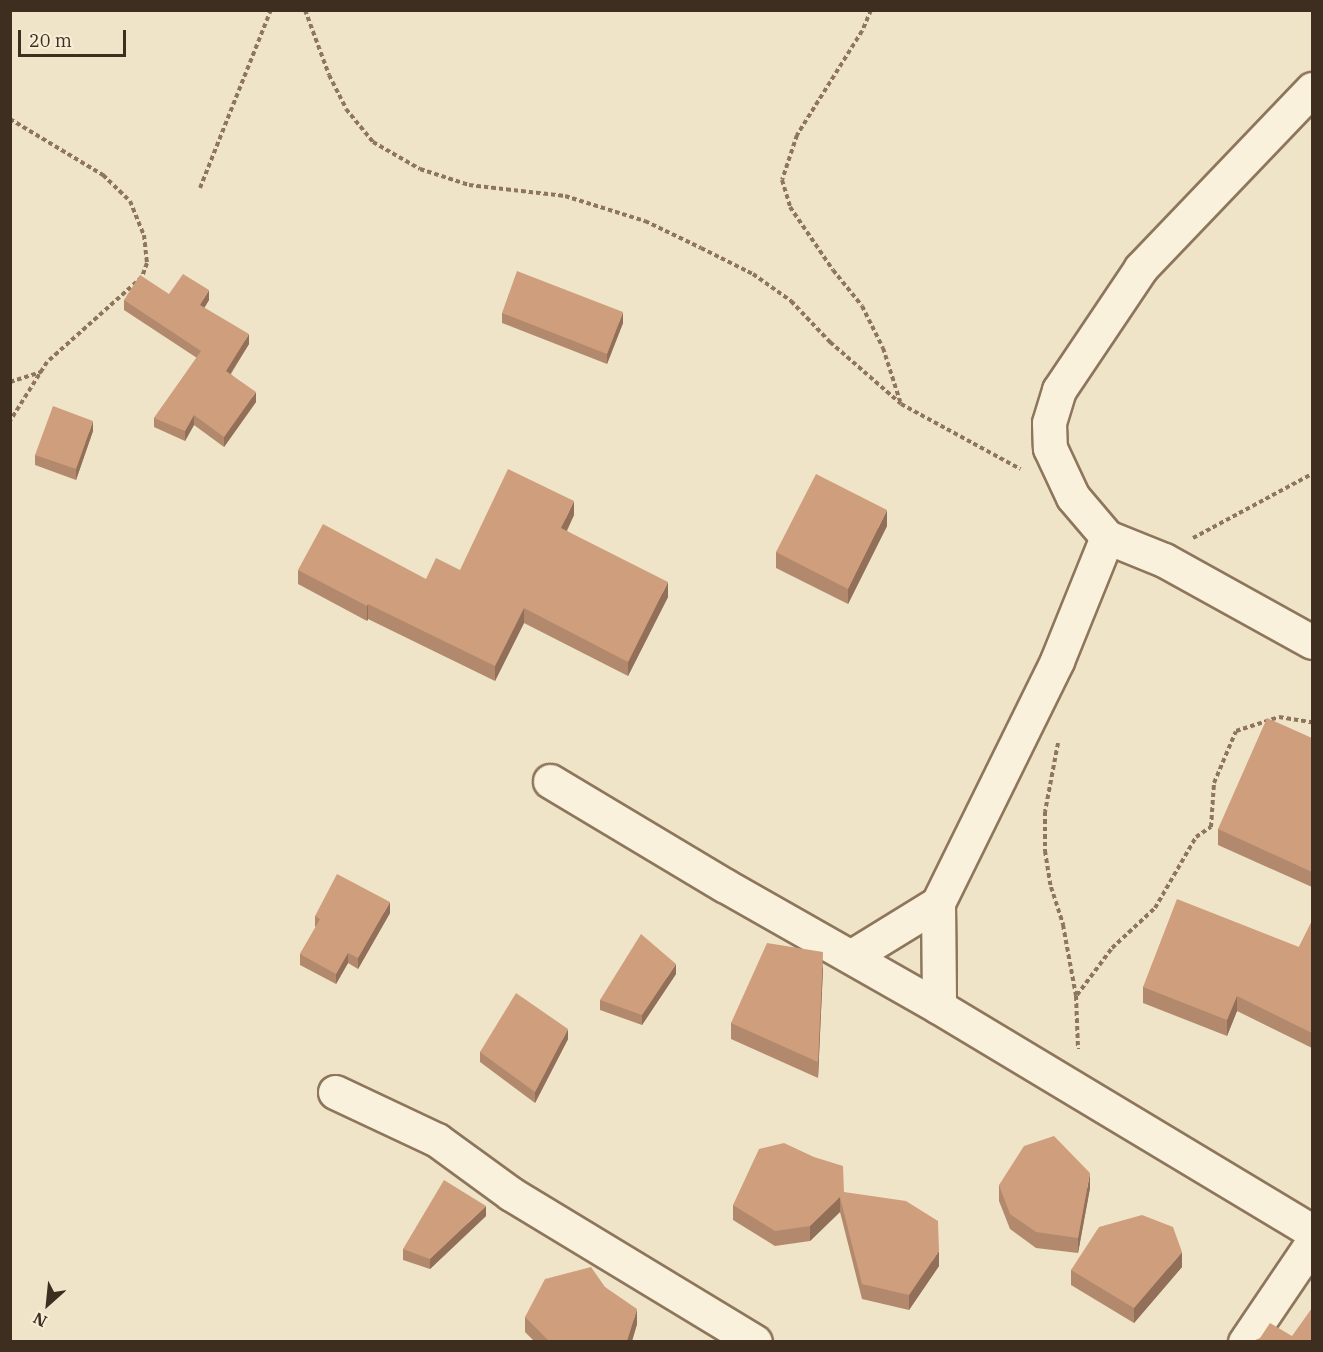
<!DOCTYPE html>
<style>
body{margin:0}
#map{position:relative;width:1323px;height:1352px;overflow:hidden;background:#f0e4c8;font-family:"IBM Plex Serif",serif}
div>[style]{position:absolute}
.path>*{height:4px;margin-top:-2px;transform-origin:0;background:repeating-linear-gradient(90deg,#8d765c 0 4.5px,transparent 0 7.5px)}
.roads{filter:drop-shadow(2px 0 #8d765c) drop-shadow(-2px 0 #8d765c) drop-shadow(0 2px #8d765c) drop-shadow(0 -2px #8d765c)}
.minor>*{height:33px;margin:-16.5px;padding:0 16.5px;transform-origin:16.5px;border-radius:16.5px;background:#faf1dc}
.wall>*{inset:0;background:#b2896c}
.shaded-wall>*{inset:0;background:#916f58}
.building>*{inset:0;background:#cf9f7d}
span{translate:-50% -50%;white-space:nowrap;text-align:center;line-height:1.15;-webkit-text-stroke:5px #f7eed8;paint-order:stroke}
.frame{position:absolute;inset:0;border:12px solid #3d2e20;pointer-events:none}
.north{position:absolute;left:18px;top:1274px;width:60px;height:60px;-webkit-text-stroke:4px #f7eed8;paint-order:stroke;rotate:207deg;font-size:16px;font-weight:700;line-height:24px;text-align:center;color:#3d2e20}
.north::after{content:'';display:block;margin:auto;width:21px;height:27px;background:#3d2e20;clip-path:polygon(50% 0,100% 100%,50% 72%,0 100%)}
.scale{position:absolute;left:18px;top:30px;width:108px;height:27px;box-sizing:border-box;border:3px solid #3d2e20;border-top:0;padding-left:8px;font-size:18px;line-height:21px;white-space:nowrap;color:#3d2e20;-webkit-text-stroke:4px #f7eed8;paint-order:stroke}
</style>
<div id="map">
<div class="path">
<i style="left:305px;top:10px;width:69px;rotate:69.7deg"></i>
<i style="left:329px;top:75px;width:38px;rotate:63deg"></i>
<i style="left:346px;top:109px;width:43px;rotate:50.7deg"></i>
<i style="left:373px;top:142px;width:54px;rotate:29.9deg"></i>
<i style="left:420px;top:169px;width:52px;rotate:18.1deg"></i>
<i style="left:469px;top:185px;width:97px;rotate:6.5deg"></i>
<i style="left:565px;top:196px;width:84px;rotate:17.4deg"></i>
<i style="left:645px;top:221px;width:62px;rotate:25.7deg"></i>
<i style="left:701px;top:248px;width:58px;rotate:26.6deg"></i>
<i style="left:753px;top:274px;width:47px;rotate:35.4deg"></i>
<i style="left:791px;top:301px;width:57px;rotate:46.4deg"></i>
<i style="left:830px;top:342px;width:94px;rotate:41.1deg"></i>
<i style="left:901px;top:404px;width:136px;rotate:28.6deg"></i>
<i style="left:871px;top:10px;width:23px;rotate:113deg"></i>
<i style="left:862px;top:31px;width:123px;rotate:122deg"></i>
<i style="left:797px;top:135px;width:47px;rotate:108.4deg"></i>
<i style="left:782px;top:180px;width:28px;rotate:73deg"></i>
<i style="left:790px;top:207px;width:76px;rotate:55.7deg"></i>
<i style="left:833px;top:270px;width:46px;rotate:51.1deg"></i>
<i style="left:862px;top:306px;width:47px;rotate:63.4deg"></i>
<i style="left:883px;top:348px;width:56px;rotate:72.2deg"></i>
<i style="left:10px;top:119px;width:109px;rotate:31.1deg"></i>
<i style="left:103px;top:175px;width:37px;rotate:44deg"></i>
<i style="left:130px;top:201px;width:37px;rotate:68deg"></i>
<i style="left:144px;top:235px;width:28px;rotate:84deg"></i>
<i style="left:147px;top:263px;width:15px;rotate:110deg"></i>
<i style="left:142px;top:277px;width:127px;rotate:138.2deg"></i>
<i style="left:47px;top:362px;width:70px;rotate:122.1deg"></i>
<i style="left:200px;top:188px;width:192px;rotate:-68.3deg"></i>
<i style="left:10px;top:382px;width:33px;rotate:-18deg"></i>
<i style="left:1193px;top:538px;width:135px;rotate:-28.3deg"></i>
<i style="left:1058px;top:743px;width:70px;rotate:100.7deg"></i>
<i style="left:1045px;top:812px;width:39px;rotate:90deg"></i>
<i style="left:1045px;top:851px;width:36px;rotate:81deg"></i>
<i style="left:1051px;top:887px;width:40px;rotate:72deg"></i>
<i style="left:1063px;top:925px;width:72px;rotate:79.6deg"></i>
<i style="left:1076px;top:996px;width:53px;rotate:87.8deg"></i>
<i style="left:1077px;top:995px;width:59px;rotate:-53.3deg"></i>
<i style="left:1112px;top:948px;width:59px;rotate:-42.9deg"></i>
<i style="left:1155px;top:908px;width:82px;rotate:-60deg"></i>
<i style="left:1196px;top:837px;width:18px;rotate:-34deg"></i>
<i style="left:1211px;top:827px;width:44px;rotate:-86.1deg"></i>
<i style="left:1214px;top:783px;width:56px;rotate:-67.1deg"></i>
<i style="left:1236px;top:731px;width:45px;rotate:-18deg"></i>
<i style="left:1279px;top:717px;width:33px;rotate:9deg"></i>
</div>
<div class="roads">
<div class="minor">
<i style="left:1312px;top:89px;width:248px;rotate:133.7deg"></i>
<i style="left:1141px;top:268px;width:147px;rotate:123.9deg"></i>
<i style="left:1059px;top:390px;width:34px;rotate:107deg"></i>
<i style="left:1049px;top:423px;width:25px;rotate:88deg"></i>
<i style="left:1050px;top:448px;width:54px;rotate:64.9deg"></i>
<i style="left:1073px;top:497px;width:52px;rotate:49.6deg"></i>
<i style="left:1107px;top:537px;width:61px;rotate:22deg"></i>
<i style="left:1164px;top:560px;width:169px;rotate:29deg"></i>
<i style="left:1107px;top:537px;width:134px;rotate:112deg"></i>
<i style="left:1057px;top:661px;width:270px;rotate:116.2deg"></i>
<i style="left:938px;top:903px;width:104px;rotate:89.4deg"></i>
<i style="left:939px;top:1007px;width:435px;rotate:31deg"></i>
<i style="left:550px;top:781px;width:203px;rotate:30.9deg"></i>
<i style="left:724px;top:885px;width:247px;rotate:29.6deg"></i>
<i style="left:852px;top:956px;width:101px;rotate:-31.6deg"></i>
<i style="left:335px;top:1092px;width:113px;rotate:25.2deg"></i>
<i style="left:437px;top:1140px;width:92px;rotate:36.1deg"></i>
<i style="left:511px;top:1194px;width:285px;rotate:31.2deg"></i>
<i style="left:1245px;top:1342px;width:120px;rotate:-55.9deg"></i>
</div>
</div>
<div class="wall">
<i style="clip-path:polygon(169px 294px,209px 300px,204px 308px,249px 344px,231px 374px,256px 402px,224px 447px,194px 425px,185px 441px,154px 427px,154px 418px,197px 358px,124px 310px,124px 300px)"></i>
<i style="clip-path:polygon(502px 313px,623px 323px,607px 364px,502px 323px)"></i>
<i style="clip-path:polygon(93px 431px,76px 480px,35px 465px,35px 455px)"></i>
<i style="clip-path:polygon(574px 515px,567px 531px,668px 597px,628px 676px,524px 623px,495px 681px,368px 619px,367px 621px,298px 584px,298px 570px,426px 579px,460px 570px)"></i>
<i style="clip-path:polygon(887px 526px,848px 604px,776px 568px,776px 552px)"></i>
<i style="clip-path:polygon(1312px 738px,1312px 887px,1218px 845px,1218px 829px)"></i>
<i style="clip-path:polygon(390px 913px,358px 969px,348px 963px,336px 984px,300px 965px,300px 954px,316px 927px,315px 926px,315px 916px)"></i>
<i style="clip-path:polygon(1312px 921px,1312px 1048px,1237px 1011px,1227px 1036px,1143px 1003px,1143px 987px,1299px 947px)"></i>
<i style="clip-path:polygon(823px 968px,818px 1078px,731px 1039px,731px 1023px)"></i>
<i style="clip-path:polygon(676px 974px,642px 1025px,600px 1010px,600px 1000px)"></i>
<i style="clip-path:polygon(568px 1039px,535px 1103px,480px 1062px,480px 1052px)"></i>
<i style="clip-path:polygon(999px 1185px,1090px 1188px,1078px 1253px,1036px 1248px,1010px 1229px,999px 1201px)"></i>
<i style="clip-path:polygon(844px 1192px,939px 1266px,909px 1310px,862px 1299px,840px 1212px,810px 1241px,775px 1246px,733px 1220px,733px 1205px)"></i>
<i style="clip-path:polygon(486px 1216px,430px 1269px,403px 1260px,403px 1249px)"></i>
<i style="clip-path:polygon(1182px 1267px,1134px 1323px,1071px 1285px,1071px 1270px)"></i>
<i style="clip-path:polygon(605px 1287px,637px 1324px,632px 1341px,534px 1341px,525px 1332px,525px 1317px)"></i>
</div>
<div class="shaded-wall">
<i style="clip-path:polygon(209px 290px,209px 300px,200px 315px,200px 305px)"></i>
<i style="clip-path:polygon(623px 312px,623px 323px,607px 364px,607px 354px)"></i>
<i style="clip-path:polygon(249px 334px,249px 344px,226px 380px,226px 371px)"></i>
<i style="clip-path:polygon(256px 392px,256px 402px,224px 447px,224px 437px)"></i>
<i style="clip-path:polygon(194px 415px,194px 425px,185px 441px,185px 431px)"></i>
<i style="clip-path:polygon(93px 421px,93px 431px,76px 480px,76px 469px)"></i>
<i style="clip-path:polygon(574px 501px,574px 515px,561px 542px,561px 528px)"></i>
<i style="clip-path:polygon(887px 510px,887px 526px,848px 604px,848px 589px)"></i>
<i style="clip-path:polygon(668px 582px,668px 597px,628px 676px,628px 662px)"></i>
<i style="clip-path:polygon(368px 604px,368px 619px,367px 621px,367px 606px)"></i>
<i style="clip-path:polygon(524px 608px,524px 623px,495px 681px,495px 666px)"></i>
<i style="clip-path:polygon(390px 902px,390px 913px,358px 969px,358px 958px)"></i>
<i style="clip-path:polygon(823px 952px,823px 968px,818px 1078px,818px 1062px)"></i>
<i style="clip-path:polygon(348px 953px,348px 963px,336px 984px,336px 974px)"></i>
<i style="clip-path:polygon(676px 964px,676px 974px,642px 1025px,642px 1015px)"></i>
<i style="clip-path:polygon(1237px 996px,1237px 1011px,1227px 1036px,1227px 1020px)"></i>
<i style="clip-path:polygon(568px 1029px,568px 1039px,535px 1103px,535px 1092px)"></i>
<i style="clip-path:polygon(1090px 1173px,1090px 1188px,1078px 1253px,1078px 1238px)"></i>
<i style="clip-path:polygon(840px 1197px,840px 1212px,810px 1241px,810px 1226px)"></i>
<i style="clip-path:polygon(486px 1206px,486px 1216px,430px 1269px,430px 1259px)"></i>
<i style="clip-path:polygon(939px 1251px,939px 1266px,909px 1310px,909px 1295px)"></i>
<i style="clip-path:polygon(1182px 1252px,1182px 1267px,1134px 1323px,1134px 1308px)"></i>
<i style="clip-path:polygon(637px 1309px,637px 1324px,632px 1341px,627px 1341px)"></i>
</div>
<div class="building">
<i style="clip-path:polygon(517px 271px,623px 312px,607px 354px,502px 313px)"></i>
<i style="clip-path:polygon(183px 274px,209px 290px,200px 305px,249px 334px,226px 371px,256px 392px,224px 437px,194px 415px,185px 431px,154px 418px,201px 351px,124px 300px,140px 275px,169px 294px)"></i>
<i style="clip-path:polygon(53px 406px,93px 421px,76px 469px,35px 455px)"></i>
<i style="clip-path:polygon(508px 469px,574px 501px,561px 528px,668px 582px,628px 662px,524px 608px,495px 666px,368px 604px,367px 606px,298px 570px,323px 524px,426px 579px,436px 558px,460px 570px)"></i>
<i style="clip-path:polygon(816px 474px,887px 510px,848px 589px,776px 552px)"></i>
<i style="clip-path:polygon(1267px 718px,1312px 738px,1312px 872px,1218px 829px)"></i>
<i style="clip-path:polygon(337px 874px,390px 902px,358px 958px,348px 953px,336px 974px,300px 954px,320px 919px,315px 916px)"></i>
<i style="clip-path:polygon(1177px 899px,1299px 947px,1312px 921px,1312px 1033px,1237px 996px,1227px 1020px,1143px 987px)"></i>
<i style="clip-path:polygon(641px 934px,676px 964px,642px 1015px,600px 1000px)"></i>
<i style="clip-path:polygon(767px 943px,823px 952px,818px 1062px,731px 1023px)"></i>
<i style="clip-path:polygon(516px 993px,568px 1029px,535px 1092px,480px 1052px)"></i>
<i style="clip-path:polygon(1054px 1136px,1090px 1173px,1078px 1238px,1036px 1232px,1010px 1214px,999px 1185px,1024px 1146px)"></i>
<i style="clip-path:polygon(784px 1143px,814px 1157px,843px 1166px,844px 1192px,906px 1201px,938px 1221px,939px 1251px,909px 1295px,862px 1284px,840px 1197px,810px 1226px,775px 1231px,733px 1205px,759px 1149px)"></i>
<i style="clip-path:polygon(444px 1180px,486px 1206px,430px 1259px,403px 1249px)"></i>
<i style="clip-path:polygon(1142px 1215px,1173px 1227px,1182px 1252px,1134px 1308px,1071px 1270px,1099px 1227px)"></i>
<i style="clip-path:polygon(591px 1267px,605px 1287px,637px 1309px,627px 1341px,549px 1341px,525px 1317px,545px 1279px)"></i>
<i style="clip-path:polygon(1312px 1308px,1312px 1341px,1253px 1341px,1260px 1338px,1270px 1323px,1292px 1336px)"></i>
</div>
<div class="frame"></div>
<div class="north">N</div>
<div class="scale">20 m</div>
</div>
